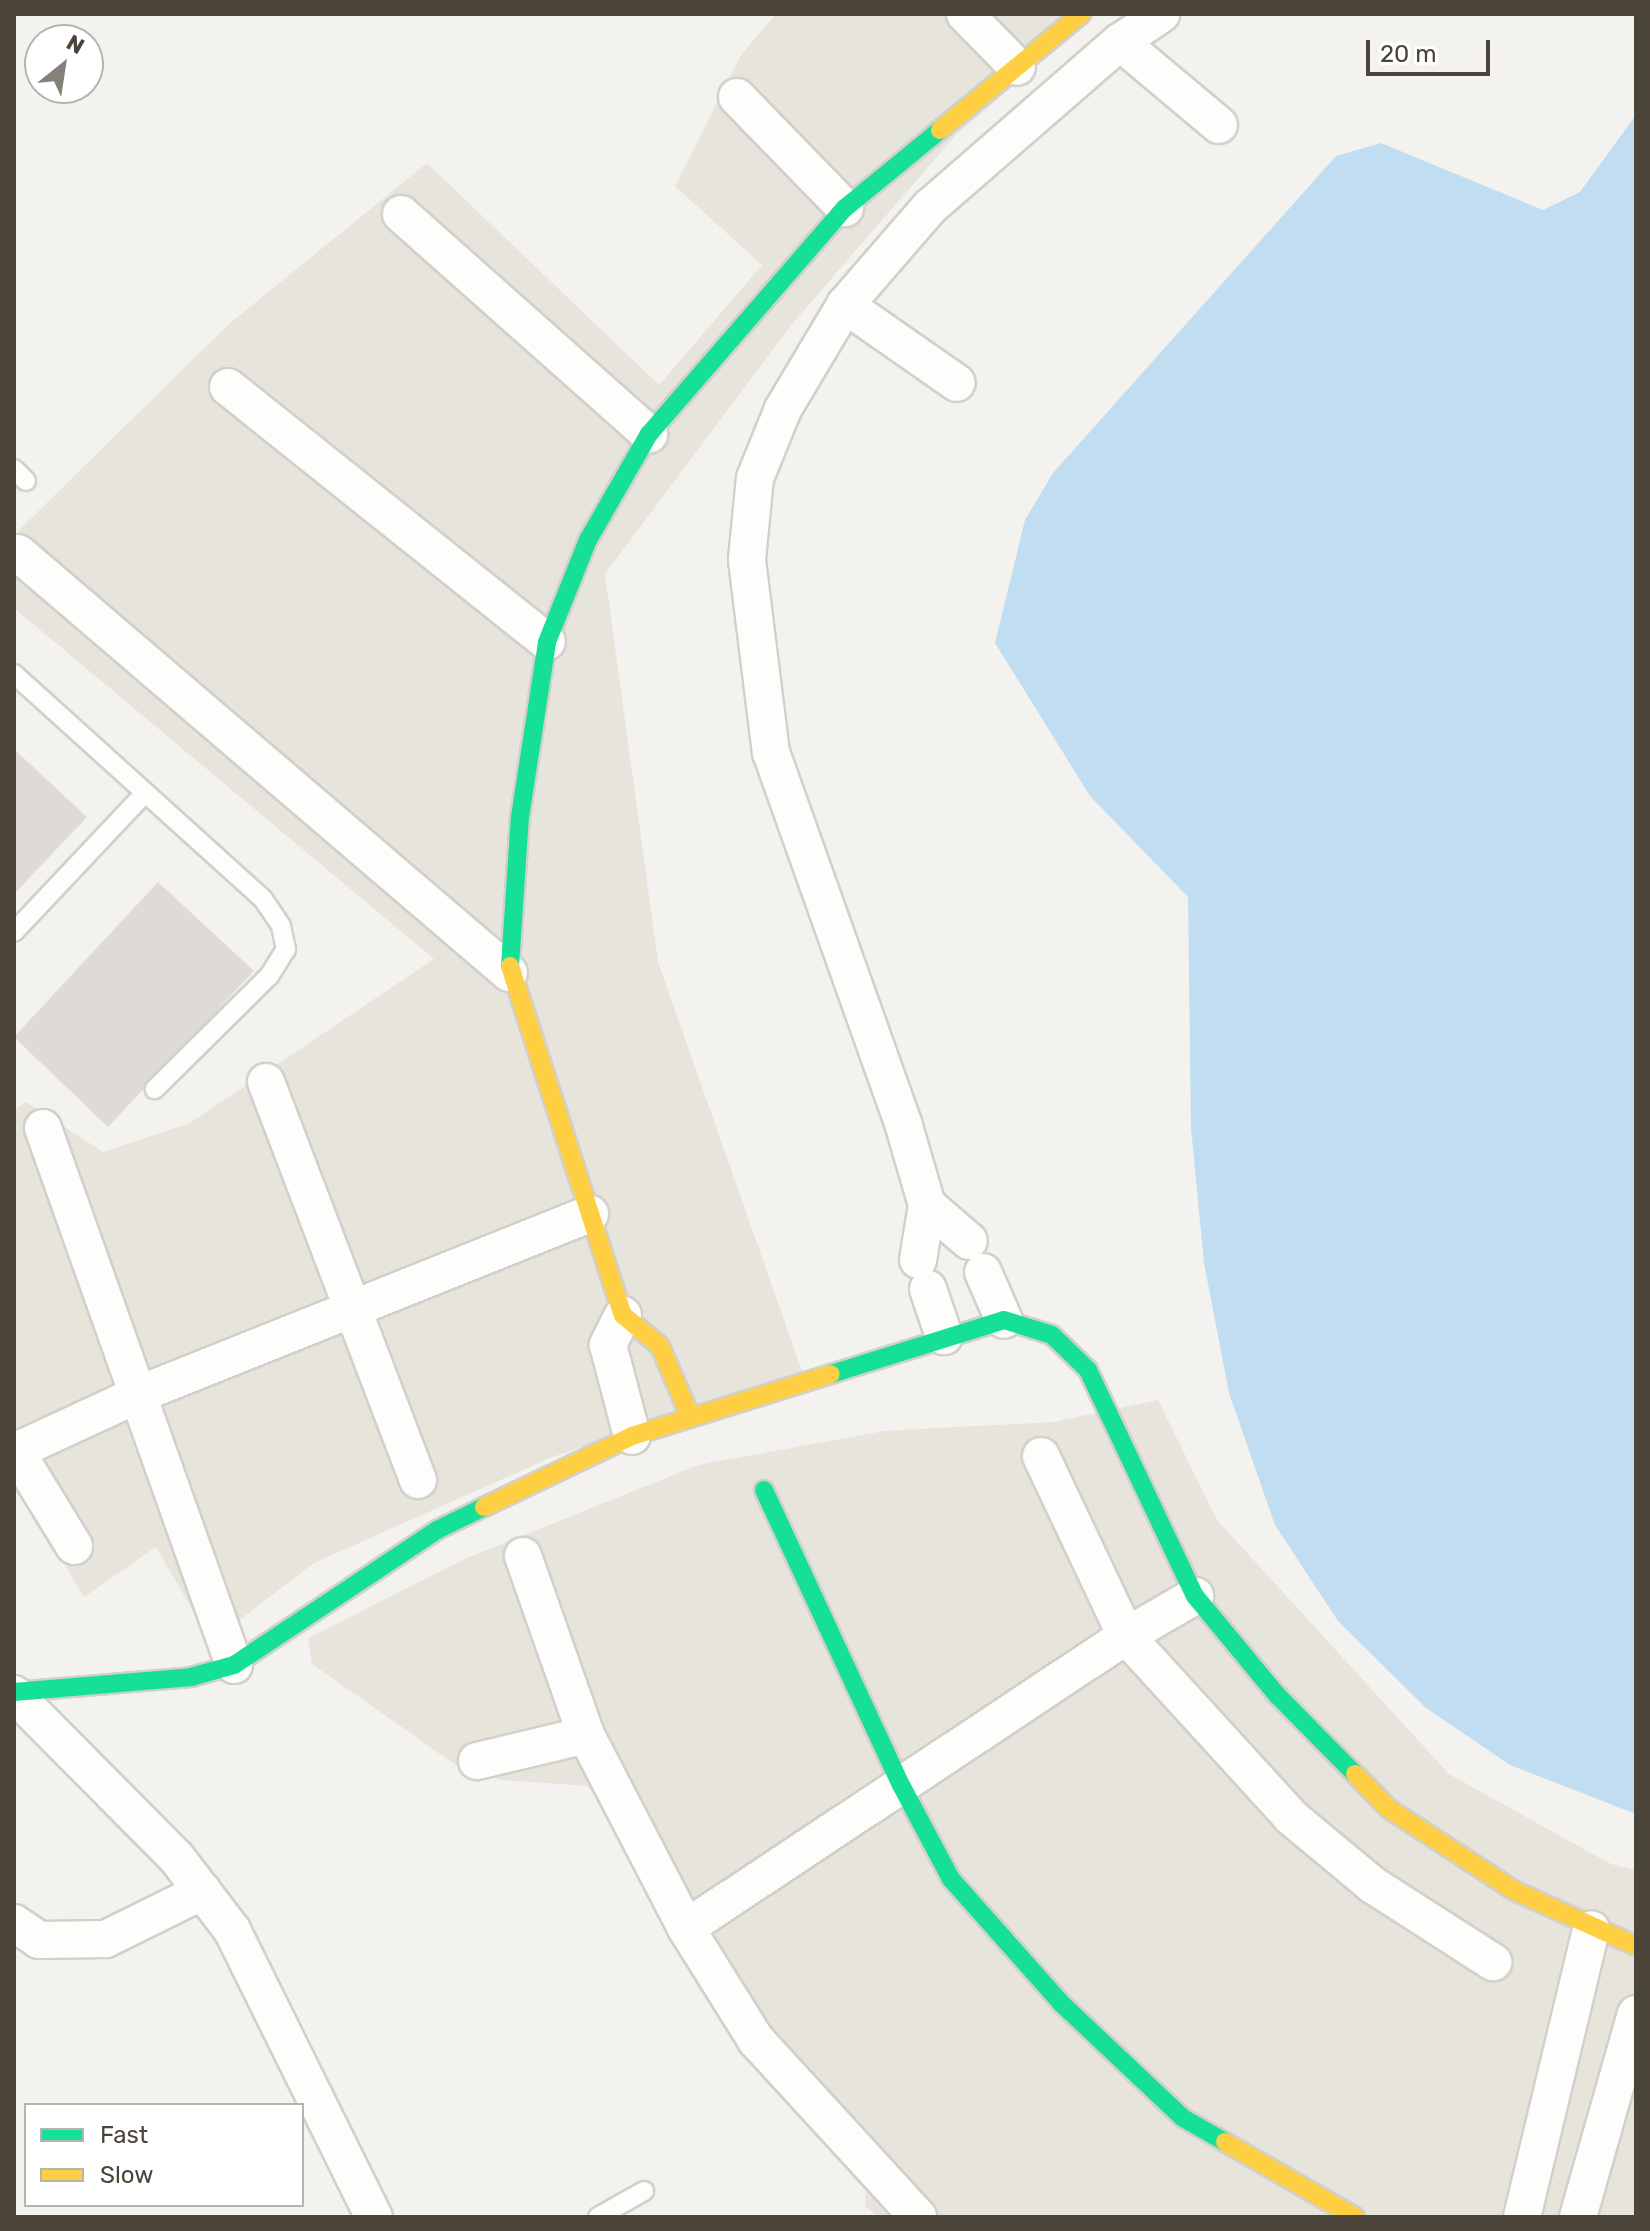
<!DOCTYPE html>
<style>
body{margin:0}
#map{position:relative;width:1650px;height:2231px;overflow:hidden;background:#f4f2ee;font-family:Rubik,sans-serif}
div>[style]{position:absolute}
.residential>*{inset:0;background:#e7e4dc}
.water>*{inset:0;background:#c0ddf1}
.building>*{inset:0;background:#dedbd6}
.roads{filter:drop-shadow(2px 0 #d2d0cb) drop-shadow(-2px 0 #d2d0cb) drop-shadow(0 2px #d2d0cb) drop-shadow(0 -2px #d2d0cb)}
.lane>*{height:18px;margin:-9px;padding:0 9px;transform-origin:9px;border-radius:9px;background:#fdfdfc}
.street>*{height:36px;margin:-18px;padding:0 18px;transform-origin:18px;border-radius:18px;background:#fdfdfc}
.fast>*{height:18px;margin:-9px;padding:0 9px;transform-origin:9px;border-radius:9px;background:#16e098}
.slow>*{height:18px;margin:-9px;padding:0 9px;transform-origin:9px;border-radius:9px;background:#ffcf43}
span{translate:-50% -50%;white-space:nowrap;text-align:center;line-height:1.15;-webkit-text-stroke:7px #fff;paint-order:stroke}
.frame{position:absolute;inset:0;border:16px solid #4b4439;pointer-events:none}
.legend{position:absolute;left:24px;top:2103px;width:280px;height:104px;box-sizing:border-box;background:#fff;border:2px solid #b7b4b0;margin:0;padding:10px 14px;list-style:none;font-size:24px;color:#4b4439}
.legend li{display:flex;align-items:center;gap:16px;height:40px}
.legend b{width:40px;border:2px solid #b7b4b0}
.north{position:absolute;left:24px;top:24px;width:80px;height:80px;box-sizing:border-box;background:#fff;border:2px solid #b7b4b0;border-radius:50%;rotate:30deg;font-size:22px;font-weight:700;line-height:32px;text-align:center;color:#4b4439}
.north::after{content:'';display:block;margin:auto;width:28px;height:36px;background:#868178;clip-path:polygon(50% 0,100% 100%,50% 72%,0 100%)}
.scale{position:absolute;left:1366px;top:40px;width:124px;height:36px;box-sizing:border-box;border:4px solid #4b4439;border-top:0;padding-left:10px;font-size:24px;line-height:28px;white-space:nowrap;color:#4b4439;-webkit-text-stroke:6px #fff;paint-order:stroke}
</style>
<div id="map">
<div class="residential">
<i style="clip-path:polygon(776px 14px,1096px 14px,955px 136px,793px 323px,605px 574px,658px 962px,802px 1371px,550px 1458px,314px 1563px,211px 1642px,156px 1547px,84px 1597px,14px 1481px,14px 1110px,26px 1102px,103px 1152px,190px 1123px,434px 959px,14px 608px,14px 535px,229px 324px,427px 163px,659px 385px,762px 265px,675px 186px,741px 55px)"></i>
<i style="clip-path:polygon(1158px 1400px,1217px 1520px,1449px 1774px,1611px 1864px,1636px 1870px,1636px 2217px,878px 2217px,865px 2206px,867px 2158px,738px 2029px,588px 1786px,501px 1780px,457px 1766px,312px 1664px,308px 1638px,467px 1558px,698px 1465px,884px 1431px,1053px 1422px)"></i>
</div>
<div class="water">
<i style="clip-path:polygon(1636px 115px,1636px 1814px,1510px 1765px,1426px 1708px,1338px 1621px,1275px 1525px,1229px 1393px,1204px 1263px,1191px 1128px,1188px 897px,1090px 796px,995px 643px,1025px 520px,1053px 473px,1336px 156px,1381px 143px,1543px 210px,1580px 192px)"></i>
</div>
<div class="building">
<i style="clip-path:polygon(14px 749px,87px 817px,14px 894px)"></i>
<i style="clip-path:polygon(158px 882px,254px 971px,108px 1127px,14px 1037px)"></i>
</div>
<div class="roads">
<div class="lane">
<i style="left:14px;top:469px;width:17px;rotate:45deg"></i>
<i style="left:14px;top:674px;width:336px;rotate:42.1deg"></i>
<i style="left:263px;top:899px;width:32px;rotate:56deg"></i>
<i style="left:281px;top:926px;width:24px;rotate:78deg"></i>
<i style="left:286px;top:949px;width:32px;rotate:122deg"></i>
<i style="left:269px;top:976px;width:161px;rotate:135.3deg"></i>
<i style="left:14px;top:932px;width:191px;rotate:-46.7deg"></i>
<i style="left:598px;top:2217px;width:53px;rotate:-29.5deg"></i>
</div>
<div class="street">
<i style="left:965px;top:14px;width:74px;rotate:45.5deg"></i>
<i style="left:1120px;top:42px;width:129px;rotate:40deg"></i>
<i style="left:737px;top:97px;width:155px;rotate:45.8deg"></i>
<i style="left:401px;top:214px;width:332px;rotate:41.6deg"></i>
<i style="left:845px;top:305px;width:136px;rotate:34.9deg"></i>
<i style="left:228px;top:387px;width:408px;rotate:38.6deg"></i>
<i style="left:18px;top:553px;width:646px;rotate:40.54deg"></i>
<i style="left:266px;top:1082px;width:426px;rotate:69.1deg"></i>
<i style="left:43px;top:1128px;width:570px;rotate:70.42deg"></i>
<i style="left:927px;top:1205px;width:55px;rotate:40.6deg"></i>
<i style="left:918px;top:1260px;width:56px;rotate:-80.7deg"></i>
<i style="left:927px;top:1205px;width:85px;rotate:-106.3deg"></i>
<i style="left:903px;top:1123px;width:393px;rotate:-109.6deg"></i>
<i style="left:771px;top:753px;width:195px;rotate:-97.1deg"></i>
<i style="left:747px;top:559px;width:81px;rotate:-84.4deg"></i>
<i style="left:755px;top:478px;width:74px;rotate:-67.9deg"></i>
<i style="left:783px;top:409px;width:121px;rotate:-59.2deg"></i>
<i style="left:845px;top:305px;width:130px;rotate:-49.1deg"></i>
<i style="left:930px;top:207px;width:252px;rotate:-41deg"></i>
<i style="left:1120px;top:42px;width:50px;rotate:-34.3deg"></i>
<i style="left:983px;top:1272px;width:52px;rotate:66.4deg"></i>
<i style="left:928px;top:1289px;width:50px;rotate:71.2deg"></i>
<i style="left:623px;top:1315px;width:34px;rotate:117deg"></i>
<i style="left:608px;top:1345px;width:94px;rotate:75.2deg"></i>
<i style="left:14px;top:1448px;width:115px;rotate:58.5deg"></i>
<i style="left:16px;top:1451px;width:133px;rotate:-24.8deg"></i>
<i style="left:137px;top:1395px;width:488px;rotate:-21.8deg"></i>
<i style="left:1041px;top:1456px;width:199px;rotate:64.7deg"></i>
<i style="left:1126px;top:1636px;width:245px;rotate:47.6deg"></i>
<i style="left:1291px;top:1817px;width:107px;rotate:39.7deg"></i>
<i style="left:1373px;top:1885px;width:143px;rotate:32.7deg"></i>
<i style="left:523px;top:1556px;width:190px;rotate:70.6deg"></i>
<i style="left:586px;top:1735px;width:217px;rotate:62.6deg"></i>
<i style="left:686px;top:1928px;width:132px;rotate:58deg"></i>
<i style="left:756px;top:2040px;width:240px;rotate:47.5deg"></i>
<i style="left:14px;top:1694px;width:230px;rotate:45.2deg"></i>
<i style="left:176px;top:1857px;width:92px;rotate:52.5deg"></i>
<i style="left:232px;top:1930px;width:320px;rotate:63.7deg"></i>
<i style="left:477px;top:1761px;width:112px;rotate:-13.4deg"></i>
<i style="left:14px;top:1923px;width:30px;rotate:34deg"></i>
<i style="left:39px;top:1940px;width:67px;rotate:-0.9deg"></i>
<i style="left:106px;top:1939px;width:108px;rotate:-26.3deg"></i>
<i style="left:686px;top:1928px;width:528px;rotate:-33.57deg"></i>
<i style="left:1126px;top:1636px;width:80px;rotate:-30.1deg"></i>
<i style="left:1522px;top:2217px;width:296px;rotate:-76.5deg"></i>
<i style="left:1578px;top:2217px;width:211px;rotate:-74.1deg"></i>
</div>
<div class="fast">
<i style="left:510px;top:966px;width:149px;rotate:-86.2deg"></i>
<i style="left:520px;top:817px;width:177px;rotate:-81.2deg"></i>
<i style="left:547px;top:642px;width:110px;rotate:-68.1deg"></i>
<i style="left:588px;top:540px;width:122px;rotate:-60.1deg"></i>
<i style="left:649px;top:434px;width:299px;rotate:-49.1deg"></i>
<i style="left:845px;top:208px;width:123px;rotate:-39.4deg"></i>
<i style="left:831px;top:1374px;width:181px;rotate:-17.3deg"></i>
<i style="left:1004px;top:1320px;width:50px;rotate:17.4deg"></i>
<i style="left:1052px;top:1335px;width:50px;rotate:44.2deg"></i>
<i style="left:1088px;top:1370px;width:250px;rotate:64.7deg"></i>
<i style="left:1195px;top:1596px;width:129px;rotate:50.4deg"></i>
<i style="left:1277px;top:1695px;width:111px;rotate:45.4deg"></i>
<i style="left:764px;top:1490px;width:325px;rotate:65.1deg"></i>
<i style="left:901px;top:1785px;width:106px;rotate:62deg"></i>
<i style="left:951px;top:1879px;width:166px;rotate:48.4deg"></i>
<i style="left:1061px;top:2003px;width:168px;rotate:43.3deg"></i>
<i style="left:1183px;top:2118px;width:48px;rotate:29.7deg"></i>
<i style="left:14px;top:1692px;width:178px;rotate:-4.8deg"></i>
<i style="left:191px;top:1677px;width:45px;rotate:-15.6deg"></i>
<i style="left:234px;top:1665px;width:244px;rotate:-33.6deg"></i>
<i style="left:437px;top:1530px;width:52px;rotate:-26.1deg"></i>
</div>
<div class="slow">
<i style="left:940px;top:130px;width:183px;rotate:-39.4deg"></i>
<i style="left:510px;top:966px;width:367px;rotate:72.1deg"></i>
<i style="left:623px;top:1315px;width:48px;rotate:40deg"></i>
<i style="left:660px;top:1346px;width:74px;rotate:66.9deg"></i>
<i style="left:484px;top:1507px;width:164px;rotate:-25.6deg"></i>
<i style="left:632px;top:1436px;width:208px;rotate:-17.3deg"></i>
<i style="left:1355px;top:1774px;width:49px;rotate:45.8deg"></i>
<i style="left:1389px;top:1809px;width:150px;rotate:33.1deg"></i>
<i style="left:1515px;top:1891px;width:133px;rotate:24.4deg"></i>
<i style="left:1225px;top:2142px;width:150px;rotate:30deg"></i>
</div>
</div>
<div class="frame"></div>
<ul class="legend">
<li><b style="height:10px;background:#16e098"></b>Fast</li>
<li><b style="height:10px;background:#ffcf43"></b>Slow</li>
</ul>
<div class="north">N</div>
<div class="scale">20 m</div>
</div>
